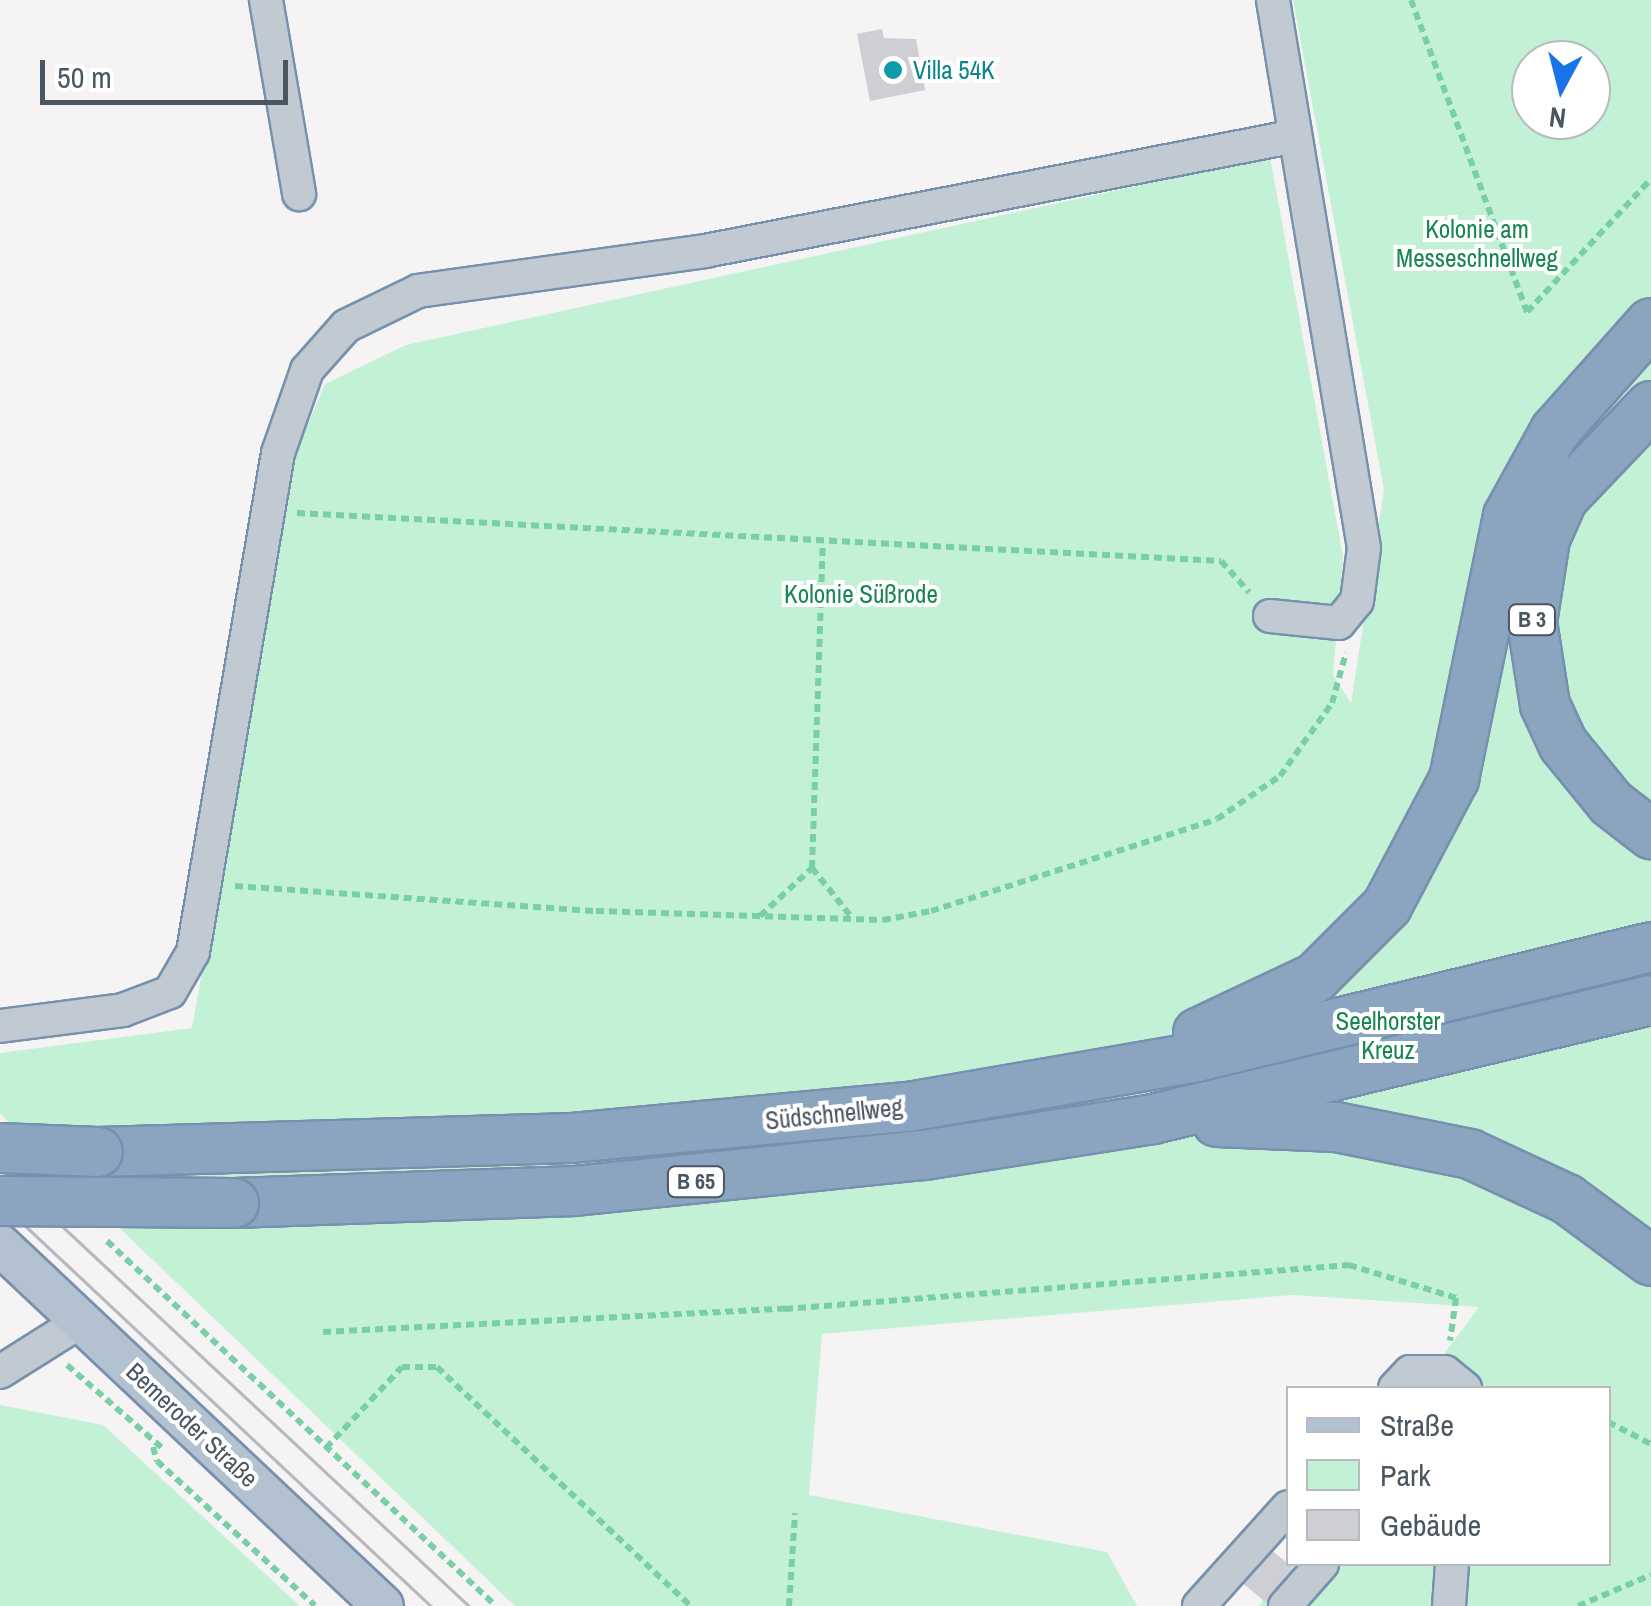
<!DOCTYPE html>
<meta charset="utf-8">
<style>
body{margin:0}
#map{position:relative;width:1651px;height:1606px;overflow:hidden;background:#f5f3f3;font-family:"Archivo Narrow",sans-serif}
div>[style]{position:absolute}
.green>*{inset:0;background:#c3f1d5}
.building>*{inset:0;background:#cdcfd5}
.path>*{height:6px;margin-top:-3px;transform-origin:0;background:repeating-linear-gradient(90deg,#7ad0a6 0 8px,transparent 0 13px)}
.roads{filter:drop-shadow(2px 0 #7690ad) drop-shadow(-2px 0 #7690ad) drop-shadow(0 2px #7690ad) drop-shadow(0 -2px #7690ad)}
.minor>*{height:32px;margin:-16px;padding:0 16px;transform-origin:16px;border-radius:16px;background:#c1cad2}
.major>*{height:40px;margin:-20px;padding:0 20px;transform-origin:20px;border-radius:20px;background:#b3c2d1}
.highway>*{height:48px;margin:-24px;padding:0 24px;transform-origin:24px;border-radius:24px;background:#8ba5c1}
.tram>*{height:2.5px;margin:-1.25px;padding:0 1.25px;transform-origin:1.25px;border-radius:1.25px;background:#b5b8bd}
.bridges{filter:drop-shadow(2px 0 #7690ad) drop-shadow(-2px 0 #7690ad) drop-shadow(0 2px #7690ad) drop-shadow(0 -2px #7690ad)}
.highway-bridge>*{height:48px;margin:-24px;padding:0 24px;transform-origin:24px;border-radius:24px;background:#8ba5c1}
.dots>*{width:28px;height:28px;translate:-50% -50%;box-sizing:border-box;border:5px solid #fff;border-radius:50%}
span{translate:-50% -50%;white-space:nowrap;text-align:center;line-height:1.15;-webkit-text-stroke:8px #fff;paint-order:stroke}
.shield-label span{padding:2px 8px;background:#fff;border:2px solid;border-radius:8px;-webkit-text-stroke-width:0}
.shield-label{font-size:22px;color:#4a5661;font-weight:700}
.culture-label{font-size:25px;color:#0d838f}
.left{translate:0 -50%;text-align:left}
.park-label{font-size:25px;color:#17864f}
.street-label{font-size:25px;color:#4a5661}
.legend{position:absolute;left:1286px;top:1386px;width:325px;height:180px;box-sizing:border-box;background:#fff;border:2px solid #b7bbc0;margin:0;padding:12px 18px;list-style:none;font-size:30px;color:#4a5661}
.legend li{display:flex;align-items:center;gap:20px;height:50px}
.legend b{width:50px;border:2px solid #b7bbc0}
.north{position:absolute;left:1511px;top:40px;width:100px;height:100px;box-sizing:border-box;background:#fff;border:2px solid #b7bbc0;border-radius:50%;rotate:187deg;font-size:28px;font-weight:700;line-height:40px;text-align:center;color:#4a5661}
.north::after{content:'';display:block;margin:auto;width:35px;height:45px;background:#1a73e8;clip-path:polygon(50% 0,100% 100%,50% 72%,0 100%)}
.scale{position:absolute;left:40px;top:60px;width:248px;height:45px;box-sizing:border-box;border:5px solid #4a5661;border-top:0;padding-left:12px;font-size:30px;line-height:35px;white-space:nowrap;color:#4a5661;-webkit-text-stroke:8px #fff;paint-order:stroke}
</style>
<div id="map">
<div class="green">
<i style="clip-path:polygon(evenodd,1293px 0,1651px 0,1651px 1606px,1259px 1606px,1290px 1564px,1608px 1564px,1608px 1388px,1419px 1388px,1479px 1307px,1292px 1295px,822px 1334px,809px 1495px,1107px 1552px,1137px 1606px,515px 1606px,0 1114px,0 1053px,192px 1028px,293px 460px,325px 384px,406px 345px,1270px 157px,1343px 557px,1333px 675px,1351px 703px,1384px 490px,1293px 0,1531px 60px,1591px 60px,1591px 120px,1531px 120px,1531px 60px)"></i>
<i style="clip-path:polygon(0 1405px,103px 1425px,300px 1606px,0 1606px)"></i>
</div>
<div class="building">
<i style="clip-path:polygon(882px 29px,884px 38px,916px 39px,925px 90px,870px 101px,857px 34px)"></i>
<i style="clip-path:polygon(1264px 1544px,1296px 1570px,1268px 1604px,1236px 1578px)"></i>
</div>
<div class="path">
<i style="left:1411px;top:0;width:333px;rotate:69.6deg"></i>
<i style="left:1527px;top:312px;width:182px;rotate:-47deg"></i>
<i style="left:297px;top:513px;width:925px;rotate:2.97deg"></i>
<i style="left:1221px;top:561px;width:42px;rotate:47.9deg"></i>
<i style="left:812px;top:868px;width:324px;rotate:-88.1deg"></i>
<i style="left:235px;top:886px;width:362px;rotate:4deg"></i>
<i style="left:596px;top:911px;width:287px;rotate:1.8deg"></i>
<i style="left:883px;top:920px;width:49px;rotate:-10.6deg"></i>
<i style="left:931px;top:911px;width:300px;rotate:-17.8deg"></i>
<i style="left:1217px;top:819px;width:76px;rotate:-34.3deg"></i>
<i style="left:1280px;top:776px;width:90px;rotate:-54.5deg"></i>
<i style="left:1332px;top:703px;width:52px;rotate:-74.4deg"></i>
<i style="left:760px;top:916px;width:71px;rotate:-42.7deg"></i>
<i style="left:812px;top:868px;width:65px;rotate:51.2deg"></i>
<i style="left:107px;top:1241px;width:533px;rotate:43.18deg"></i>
<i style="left:323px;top:1332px;width:463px;rotate:-2.9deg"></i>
<i style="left:785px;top:1309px;width:566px;rotate:-4.46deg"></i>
<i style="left:1349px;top:1265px;width:112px;rotate:17.1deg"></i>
<i style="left:1456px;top:1298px;width:43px;rotate:97.9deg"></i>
<i style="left:67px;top:1365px;width:126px;rotate:41.1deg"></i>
<i style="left:1608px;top:1422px;width:48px;rotate:27.1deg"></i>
<i style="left:153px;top:1447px;width:15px;rotate:74deg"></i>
<i style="left:157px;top:1461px;width:214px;rotate:42.5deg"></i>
<i style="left:326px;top:1448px;width:111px;rotate:-46.8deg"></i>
<i style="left:402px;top:1367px;width:35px"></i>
<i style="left:437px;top:1367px;width:349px;rotate:43.3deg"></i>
<i style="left:789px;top:1606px;width:93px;rotate:-86.3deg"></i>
<i style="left:1578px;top:1606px;width:79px;rotate:-23deg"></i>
</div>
<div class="roads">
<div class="minor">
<i style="left:266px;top:0;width:197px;rotate:80.3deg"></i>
<i style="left:1270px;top:616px;width:69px;rotate:5.8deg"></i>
<i style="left:1339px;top:623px;width:28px;rotate:-51deg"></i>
<i style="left:1357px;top:601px;width:53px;rotate:-82.5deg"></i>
<i style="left:1364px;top:548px;width:556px;rotate:-99.43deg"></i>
<i style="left:0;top:1026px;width:124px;rotate:-7.4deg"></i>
<i style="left:123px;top:1010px;width:50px;rotate:-21deg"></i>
<i style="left:170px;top:992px;width:46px;rotate:-60.1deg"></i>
<i style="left:193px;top:952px;width:506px;rotate:-80.33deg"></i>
<i style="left:278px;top:453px;width:88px;rotate:-70.7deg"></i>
<i style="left:307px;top:370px;width:59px;rotate:-48.4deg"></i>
<i style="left:346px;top:326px;width:80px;rotate:-25.9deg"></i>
<i style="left:418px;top:291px;width:290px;rotate:-7.9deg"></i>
<i style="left:705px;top:251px;width:597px;rotate:-11.01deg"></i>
<i style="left:0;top:1372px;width:96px;rotate:-32.2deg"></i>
<i style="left:1395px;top:1388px;width:22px;rotate:-47deg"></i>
<i style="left:1410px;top:1372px;width:35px"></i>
<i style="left:1445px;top:1372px;width:26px;rotate:39deg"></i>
<i style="left:1199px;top:1606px;width:133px;rotate:-48deg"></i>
<i style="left:1285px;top:1606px;width:56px;rotate:-48.6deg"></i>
<i style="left:1449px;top:1606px;width:42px;rotate:-85.9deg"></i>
</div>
<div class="major">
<i style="left:0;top:1245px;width:526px;rotate:43.31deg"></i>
</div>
<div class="highway">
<i style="left:1651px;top:406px;width:127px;rotate:133.7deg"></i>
<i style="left:1563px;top:498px;width:45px;rotate:113.7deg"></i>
<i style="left:1545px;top:539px;width:84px;rotate:98.9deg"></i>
<i style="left:1532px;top:622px;width:84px;rotate:81.1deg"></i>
<i style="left:1545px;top:705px;width:43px;rotate:65.2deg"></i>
<i style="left:1563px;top:744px;width:76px;rotate:50.9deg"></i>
<i style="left:1611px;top:803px;width:51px;rotate:37.8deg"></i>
<i style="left:1198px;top:1033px;width:129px;rotate:-25.2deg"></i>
<i style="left:1315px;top:978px;width:102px;rotate:-45deg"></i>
<i style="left:1387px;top:906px;width:144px;rotate:-62.2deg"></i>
<i style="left:1454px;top:779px;width:268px;rotate:-78.4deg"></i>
<i style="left:1508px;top:516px;width:97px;rotate:-61.1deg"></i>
<i style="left:1555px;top:431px;width:144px;rotate:-48.4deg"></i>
<i style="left:1217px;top:1122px;width:119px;rotate:2.4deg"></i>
<i style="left:1336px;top:1127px;width:137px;rotate:11.4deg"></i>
<i style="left:1470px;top:1154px;width:107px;rotate:24.9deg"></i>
<i style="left:1567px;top:1199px;width:104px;rotate:36.4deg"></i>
<i style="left:98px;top:1152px;width:474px;rotate:-1.7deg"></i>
<i style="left:572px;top:1138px;width:337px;rotate:-5.3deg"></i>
<i style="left:908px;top:1107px;width:293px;rotate:-9.8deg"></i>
<i style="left:1197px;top:1057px;width:467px;rotate:-13.6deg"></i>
<i style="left:234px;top:1203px;width:341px;rotate:-2deg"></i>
<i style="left:575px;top:1191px;width:351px;rotate:-5.9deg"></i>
<i style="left:924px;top:1155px;width:232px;rotate:-8.9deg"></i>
<i style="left:1153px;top:1119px;width:512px;rotate:-13.44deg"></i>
</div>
</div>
<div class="tram">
<i style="left:0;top:1168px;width:642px;rotate:43.04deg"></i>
<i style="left:0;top:1202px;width:591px;rotate:43.15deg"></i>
</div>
<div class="bridges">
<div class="highway-bridge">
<i style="left:0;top:1148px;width:98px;rotate:2.3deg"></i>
<i style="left:0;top:1201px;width:234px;rotate:0.5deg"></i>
</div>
</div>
<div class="dots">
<i style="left:893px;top:70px;background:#0f9aa8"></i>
</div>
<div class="shield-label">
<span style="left:1532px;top:620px">B 3</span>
<span style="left:696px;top:1182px">B 65</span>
</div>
<div class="culture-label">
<span class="left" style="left:913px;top:70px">Villa 54K</span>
</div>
<div class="park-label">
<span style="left:1477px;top:244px">Kolonie am<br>Messeschnellweg</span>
<span style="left:861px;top:594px">Kolonie Süßrode</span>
<span style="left:1388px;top:1036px">Seelhorster<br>Kreuz</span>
</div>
<div class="street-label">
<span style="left:834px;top:1114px;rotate:-6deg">Südschnellweg</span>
<span style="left:192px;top:1425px;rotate:43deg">Bemeroder Straße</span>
</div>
<ul class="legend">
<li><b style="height:12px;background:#b3c2d1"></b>Straße</li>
<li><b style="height:28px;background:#c3f1d5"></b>Park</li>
<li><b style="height:28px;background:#cdcfd5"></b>Gebäude</li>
</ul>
<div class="north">N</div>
<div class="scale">50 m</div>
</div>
